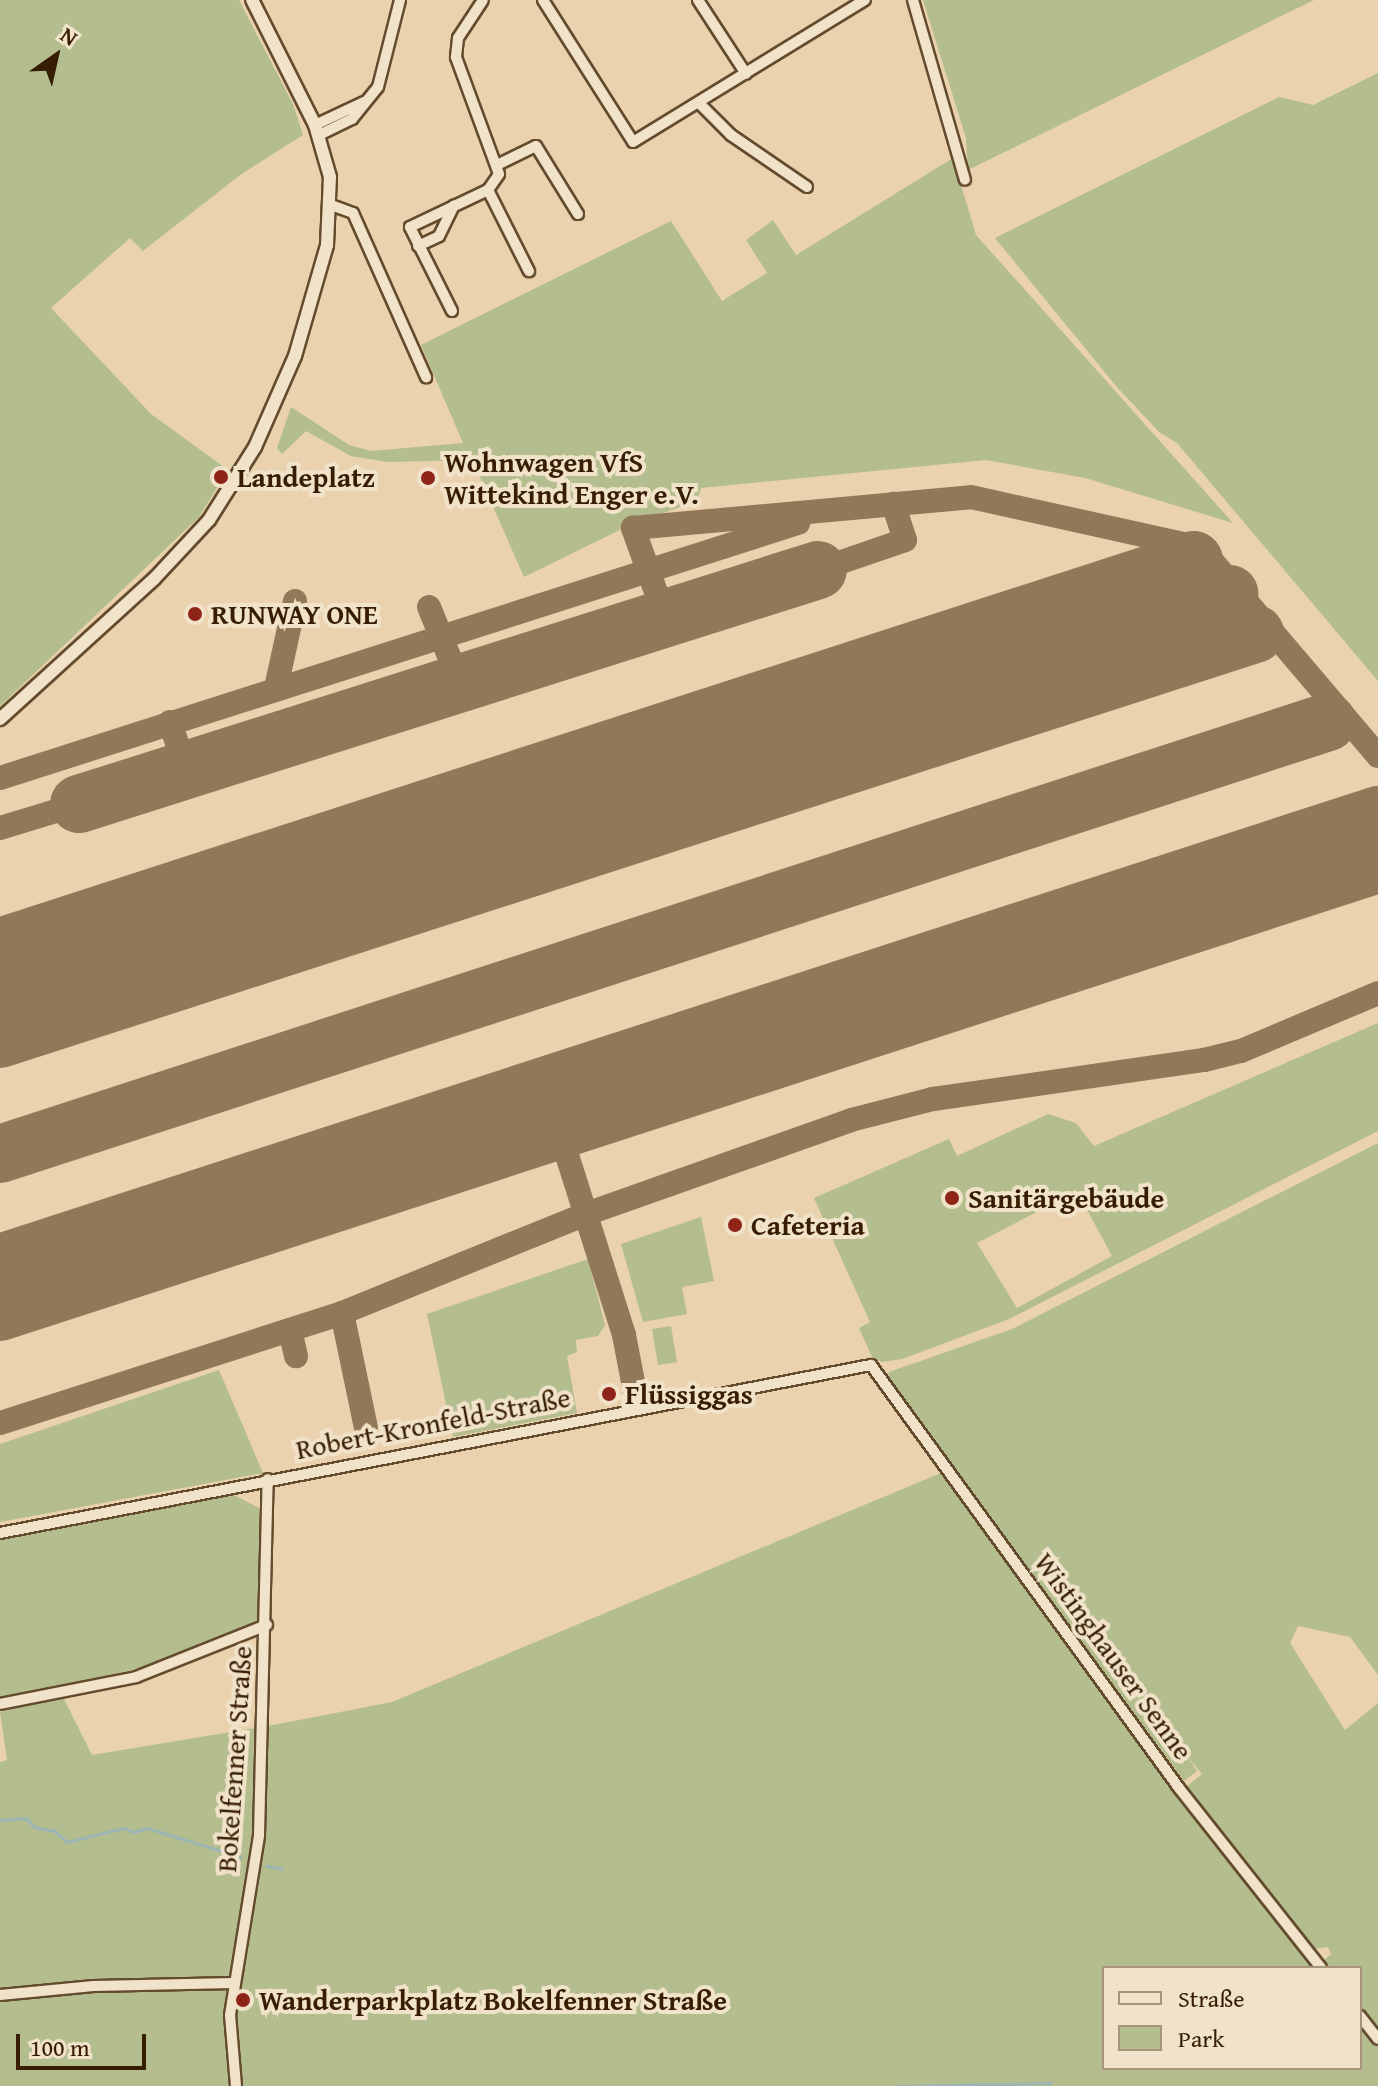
<!DOCTYPE html>
<meta charset="utf-8">
<style>
body{margin:0}
#map{position:relative;width:1378px;height:2086px;overflow:hidden;background:#ead2ae;font-family:"Gentium Book Plus",serif}
div>[style]{position:absolute}
.green>*{inset:0;background:#b3bd8d}
.stream>*{height:3px;margin:-1.5px;padding:0 1.5px;transform-origin:1.5px;border-radius:1.5px;background:#9cb5b5}
.taxiway>*{height:24px;margin:-12px;padding:0 12px;transform-origin:12px;border-radius:12px;background:#907858}
.runway>*{height:58px;margin:-29px;padding:0 29px;transform-origin:29px;border-radius:29px;background:#907858}
.roads{filter:drop-shadow(2px 0 #644b2d) drop-shadow(-2px 0 #644b2d) drop-shadow(0 2px #644b2d) drop-shadow(0 -2px #644b2d)}
.minor>*{height:10px;margin:-5px;padding:0 5px;transform-origin:5px;border-radius:5px;background:#f1e2ca}
.tertiary>*{height:12px;margin:-6px;padding:0 6px;transform-origin:6px;border-radius:6px;background:#f1e2ca}
.dots>*{width:22px;height:22px;translate:-50% -50%;box-sizing:border-box;border:4px solid #f1e2ca;border-radius:50%}
span{translate:-50% -50%;white-space:nowrap;text-align:center;line-height:1.15;-webkit-text-stroke:8px #f1e2ca;paint-order:stroke}
.poi-label{font-size:28px;color:#371e02;font-weight:700}
.left{translate:0 -50%;text-align:left}
.street-label{font-size:28px;color:#371e02}
.legend{position:absolute;left:1102px;top:1966px;width:260px;height:104px;box-sizing:border-box;background:#f1e2ca;border:2px solid #a7947a;margin:0;padding:10px 14px;list-style:none;font-size:24px;color:#371e02}
.legend li{display:flex;align-items:center;gap:16px;height:40px}
.legend b{width:40px;border:2px solid #a7947a}
.north{position:absolute;left:16px;top:16px;width:80px;height:80px;-webkit-text-stroke:6px #f1e2ca;paint-order:stroke;rotate:34deg;font-size:22px;font-weight:700;line-height:32px;text-align:center;color:#371e02}
.north::after{content:'';display:block;margin:auto;width:28px;height:36px;background:#371e02;clip-path:polygon(50% 0,100% 100%,50% 72%,0 100%)}
.scale{position:absolute;left:16px;top:2034px;width:130px;height:36px;box-sizing:border-box;border:4px solid #371e02;border-top:0;padding-left:10px;font-size:24px;line-height:28px;white-space:nowrap;color:#371e02;-webkit-text-stroke:6px #f1e2ca;paint-order:stroke}
</style>
<div id="map">
<div class="green">
<i style="clip-path:polygon(0 0,239px 0,293px 104px,303px 135px,240px 175px,143px 251px,130px 238px,51px 308px,151px 414px,228px 470px,199px 517px,0 706px)"></i>
<i style="clip-path:polygon(923px 0,1314px 0,968px 170px,966px 138px)"></i>
<i style="clip-path:polygon(1378px 73px,1378px 681px,1177px 443px,1159px 432px,1116px 386px,995px 238px,1279px 97px,1313px 105px)"></i>
<i style="clip-path:polygon(953px 158px,976px 235px,1233px 523px,1085px 478px,986px 460px,701px 488px,697px 501px,632px 524px,524px 577px,475px 466px,478px 460px,388px 462px,351px 456px,306px 431px,282px 454px,277px 448px,291px 407px,349px 445px,371px 451px,463px 443px,421px 345px,671px 221px,722px 301px,767px 273px,746px 240px,773px 220px,796px 255px)"></i>
<i style="clip-path:polygon(evenodd,1378px 1023px,1378px 1131px,1009px 1319px,902px 1359px,882px 1362px,872px 1357px,859px 1328px,870px 1322px,814px 1198px,949px 1139px,957px 1156px,1048px 1114px,1076px 1123px,1094px 1146px,1378px 1023px,1077px 1191px,1112px 1256px,1017px 1308px,977px 1243px,1077px 1191px)"></i>
<i style="clip-path:polygon(1378px 1143px,1378px 1675px,1350px 1637px,1298px 1626px,1290px 1643px,1345px 1730px,1378px 1703px,1378px 2032px,1360px 2010px,1360px 1968px,1326px 1968px,1322px 1962px,1331px 1954px,1328px 1947px,1312px 1949px,1186px 1787px,1202px 1774px,1188px 1757px,1197px 1771px,1184px 1781px,888px 1378px,889px 1372px,1012px 1329px)"></i>
<i style="clip-path:polygon(701px 1217px,714px 1281px,682px 1287px,687px 1314px,643px 1322px,621px 1244px)"></i>
<i style="clip-path:polygon(588px 1259px,605px 1325px,598px 1336px,576px 1340px,577px 1352px,567px 1356px,577px 1413px,453px 1437px,427px 1314px)"></i>
<i style="clip-path:polygon(671px 1326px,677px 1362px,658px 1365px,652px 1329px)"></i>
<i style="clip-path:polygon(219px 1370px,263px 1473px,0 1522px,0 1444px)"></i>
<i style="clip-path:polygon(941px 1473px,1176px 1791px,1315px 1968px,1104px 1968px,1104px 2068px,1360px 2068px,1360px 2023px,1378px 2045px,1378px 2086px,240px 2086px,235px 2015px,260px 1861px,268px 1726px,392px 1702px)"></i>
<i style="clip-path:polygon(230px 1493px,263px 1510px,262px 1619px,143px 1667px,0 1702px,0 1537px)"></i>
<i style="clip-path:polygon(63px 1697px,92px 1755px,260px 1727px,255px 1831px,226px 2016px,231px 2086px,0 2086px,0 1762px,7px 1760px,0 1712px)"></i>
</div>
<div class="stream">
<i style="left:0;top:1820px;width:26px;rotate:-4deg"></i>
<i style="left:26px;top:1818px;width:12px;rotate:48deg"></i>
<i style="left:34px;top:1827px;width:21px;rotate:11deg"></i>
<i style="left:55px;top:1831px;width:16px;rotate:43deg"></i>
<i style="left:67px;top:1842px;width:58px;rotate:-14deg"></i>
<i style="left:123px;top:1828px;width:12px;rotate:20deg"></i>
<i style="left:134px;top:1832px;width:14px;rotate:-17deg"></i>
<i style="left:147px;top:1828px;width:98px;rotate:17.1deg"></i>
<i style="left:267px;top:1866px;width:15px;rotate:11deg"></i>
<i style="left:897px;top:2086px;width:154px;rotate:-1.1deg"></i>
</div>
<div class="taxiway">
<i style="left:818px;top:570px;width:92px;rotate:-19deg"></i>
<i style="left:905px;top:540px;width:38px;rotate:-108deg"></i>
<i style="left:429px;top:607px;width:82px;rotate:67.8deg"></i>
<i style="left:665px;top:617px;width:95px;rotate:-109.8deg"></i>
<i style="left:633px;top:528px;width:339px;rotate:-5.2deg"></i>
<i style="left:971px;top:497px;width:236px;rotate:12.5deg"></i>
<i style="left:1201px;top:548px;width:273px;rotate:49.6deg"></i>
<i style="left:968px;top:633px;width:89px;rotate:69.5deg"></i>
<i style="left:276px;top:688px;width:89px;rotate:-77.7deg"></i>
<i style="left:170px;top:722px;width:51px;rotate:71.6deg"></i>
<i style="left:0;top:778px;width:838px;rotate:-17.72deg"></i>
<i style="left:0;top:828px;width:83px;rotate:-16.9deg"></i>
<i style="left:1075px;top:914px;width:46px;rotate:69.6deg"></i>
<i style="left:559px;top:1130px;width:215px;rotate:72.4deg"></i>
<i style="left:624px;top:1335px;width:53px;rotate:79.1deg"></i>
<i style="left:215px;top:1193px;width:46px;rotate:72.3deg"></i>
<i style="left:342px;top:1313px;width:117px;rotate:78.2deg"></i>
<i style="left:290px;top:1330px;width:27px;rotate:77deg"></i>
<i style="left:0;top:1423px;width:359px;rotate:-17.8deg"></i>
<i style="left:342px;top:1313px;width:263px;rotate:-22.1deg"></i>
<i style="left:586px;top:1214px;width:281px;rotate:-19.5deg"></i>
<i style="left:851px;top:1120px;width:85px;rotate:-14.4deg"></i>
<i style="left:933px;top:1099px;width:274px;rotate:-8.2deg"></i>
<i style="left:1204px;top:1060px;width:38px;rotate:-14deg"></i>
<i style="left:1241px;top:1051px;width:149px;rotate:-22.9deg"></i>
</div>
<div class="runway">
<i style="left:79px;top:804px;width:775px;rotate:-17.57deg"></i>
<i style="left:0;top:947px;width:1255px;rotate:-17.96deg"></i>
<i style="left:0;top:991px;width:1292px;rotate:-17.9deg"></i>
<i style="left:0;top:1039px;width:1319px;rotate:-17.89deg"></i>
<i style="left:0;top:1154px;width:1396px;rotate:-18.02deg"></i>
<i style="left:0;top:1263px;width:1449px;rotate:-18.01deg"></i>
<i style="left:0;top:1312px;width:1449px;rotate:-18.01deg"></i>
</div>
<div class="roads">
<div class="minor">
<i style="left:543px;top:0;width:168px;rotate:57.6deg"></i>
<i style="left:633px;top:142px;width:272px;rotate:-31.5deg"></i>
<i style="left:698px;top:0;width:88px;rotate:57deg"></i>
<i style="left:913px;top:0;width:187px;rotate:73.9deg"></i>
<i style="left:700px;top:104px;width:44px;rotate:45deg"></i>
<i style="left:731px;top:135px;width:92px;rotate:34.4deg"></i>
<i style="left:315px;top:125px;width:54px;rotate:-25.1deg"></i>
<i style="left:319px;top:135px;width:37px;rotate:-26deg"></i>
<i style="left:352px;top:119px;width:41px;rotate:-50.9deg"></i>
<i style="left:378px;top:87px;width:90px;rotate:-75.8deg"></i>
<i style="left:499px;top:164px;width:41px;rotate:-25.9deg"></i>
<i style="left:536px;top:146px;width:80px;rotate:58.3deg"></i>
<i style="left:488px;top:190px;width:91px;rotate:63.2deg"></i>
<i style="left:331px;top:205px;width:23px;rotate:20deg"></i>
<i style="left:353px;top:213px;width:180px;rotate:66deg"></i>
<i style="left:418px;top:246px;width:23px;rotate:-25deg"></i>
<i style="left:439px;top:236px;width:34px;rotate:-64deg"></i>
<i style="left:452px;top:311px;width:94px;rotate:-116.6deg"></i>
<i style="left:410px;top:227px;width:86px;rotate:-25.4deg"></i>
<i style="left:488px;top:190px;width:19px;rotate:-55deg"></i>
<i style="left:499px;top:174px;width:125px;rotate:-110.2deg"></i>
<i style="left:456px;top:57px;width:19px;rotate:-84deg"></i>
<i style="left:458px;top:38px;width:45px;rotate:-56.7deg"></i>
<i style="left:0;top:1533px;width:887px;rotate:-10.92deg"></i>
<i style="left:871px;top:1365px;width:523px;rotate:53.94deg"></i>
<i style="left:1179px;top:1788px;width:229px;rotate:51.7deg"></i>
<i style="left:0;top:1704px;width:139px;rotate:-11.2deg"></i>
<i style="left:136px;top:1677px;width:141px;rotate:-21.7deg"></i>
<i style="left:0;top:1995px;width:94px;rotate:-5.5deg"></i>
<i style="left:94px;top:1986px;width:140px;rotate:-1.2deg"></i>
<i style="left:1360px;top:2016px;width:29px;rotate:52deg"></i>
<i style="left:236px;top:2086px;width:71px;rotate:-94.8deg"></i>
<i style="left:230px;top:2015px;width:182px;rotate:-80.8deg"></i>
<i style="left:259px;top:1835px;width:356px;rotate:-88.6deg"></i>
</div>
<div class="tertiary">
<i style="left:0;top:719px;width:208px;rotate:-42.3deg"></i>
<i style="left:154px;top:579px;width:81px;rotate:-47deg"></i>
<i style="left:209px;top:520px;width:86px;rotate:-57.8deg"></i>
<i style="left:255px;top:447px;width:99px;rotate:-66.3deg"></i>
<i style="left:295px;top:356px;width:116px;rotate:-73.9deg"></i>
<i style="left:327px;top:245px;width:68px;rotate:-87.5deg"></i>
<i style="left:330px;top:177px;width:54px;rotate:-106.1deg"></i>
<i style="left:315px;top:125px;width:140px;rotate:-116.7deg"></i>
</div>
</div>
<div class="dots">
<i style="left:221px;top:477px;background:#8f2418"></i>
<i style="left:428px;top:478px;background:#8f2418"></i>
<i style="left:195px;top:614px;background:#8f2418"></i>
<i style="left:952px;top:1198px;background:#8f2418"></i>
<i style="left:735px;top:1225px;background:#8f2418"></i>
<i style="left:609px;top:1394px;background:#8f2418"></i>
<i style="left:243px;top:2000px;background:#8f2418"></i>
</div>
<div class="poi-label">
<span class="left" style="left:444px;top:478px">Wohnwagen VfS<br>Wittekind Enger e.V.</span>
<span class="left" style="left:237px;top:477px">Landeplatz</span>
<span class="left" style="left:211px;top:614px">RUNWAY ONE</span>
<span class="left" style="left:968px;top:1198px">Sanitärgebäude</span>
<span class="left" style="left:751px;top:1225px">Cafeteria</span>
<span class="left" style="left:625px;top:1394px">Flüssiggas</span>
<span class="left" style="left:259px;top:2000px">Wanderparkplatz Bokelfenner Straße</span>
</div>
<div class="street-label">
<span style="left:433px;top:1423px;rotate:-11deg">Robert-Kronfeld-Straße</span>
<span style="left:1114px;top:1656px;rotate:54deg">Wistinghauser Senne</span>
<span style="left:234px;top:1759px;rotate:-86deg">Bokelfenner Straße</span>
</div>
<ul class="legend">
<li><b style="height:10px;background:#f1e2ca"></b>Straße</li>
<li><b style="height:22px;background:#b3bd8d"></b>Park</li>
</ul>
<div class="north">N</div>
<div class="scale">100 m</div>
</div>
